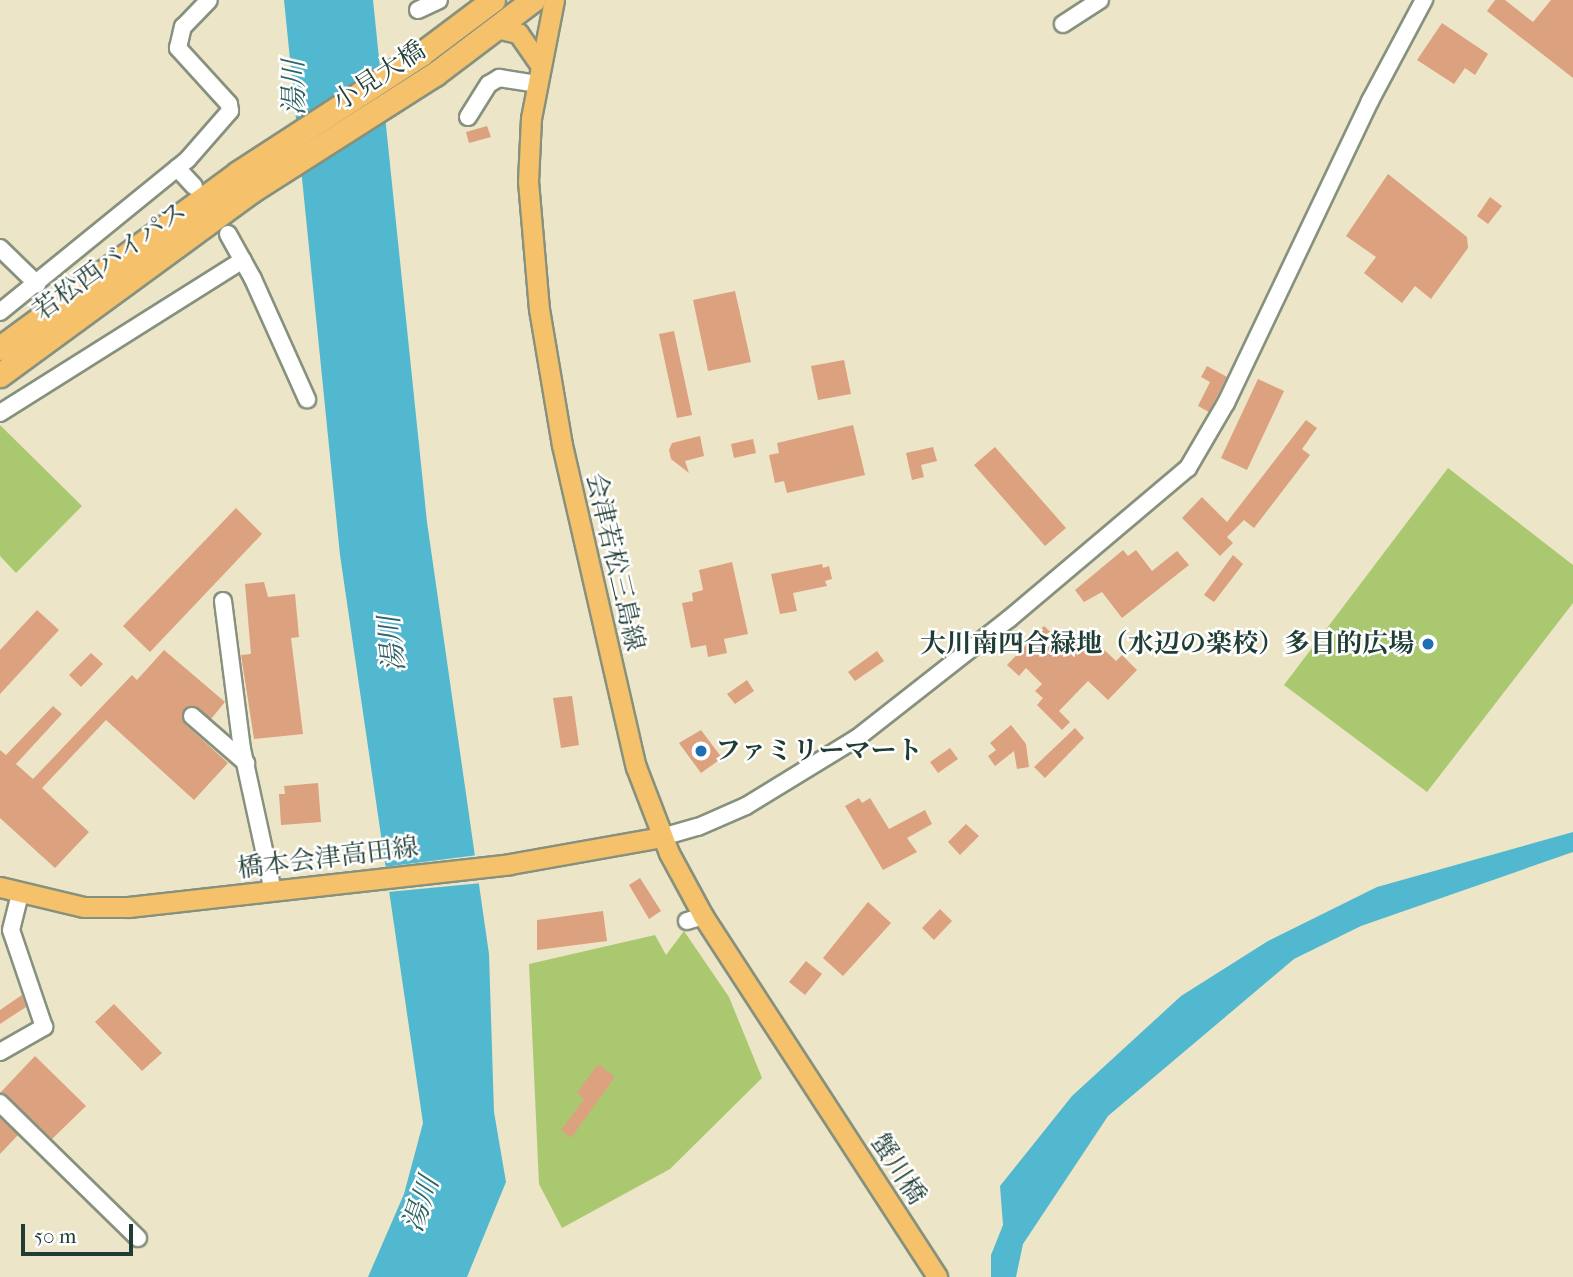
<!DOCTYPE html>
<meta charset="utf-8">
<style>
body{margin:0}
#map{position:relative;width:1573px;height:1277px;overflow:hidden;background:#ede5c7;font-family:"IM FELL French Canon","Noto Serif JP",serif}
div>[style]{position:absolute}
.green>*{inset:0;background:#aac870}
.water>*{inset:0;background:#52b8d0}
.pier>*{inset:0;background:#ede5c7}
.building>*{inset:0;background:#dca17e}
.roads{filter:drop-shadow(2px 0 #86917e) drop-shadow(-2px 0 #86917e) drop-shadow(0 2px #86917e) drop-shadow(0 -2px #86917e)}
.minor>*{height:16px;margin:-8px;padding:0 8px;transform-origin:8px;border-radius:8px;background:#fff}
.major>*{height:19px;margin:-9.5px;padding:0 9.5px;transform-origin:9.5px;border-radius:9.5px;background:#f5c16b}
.highway>*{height:23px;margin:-11.5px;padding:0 11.5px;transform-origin:11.5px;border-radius:11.5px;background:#f5c16b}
.dots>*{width:19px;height:19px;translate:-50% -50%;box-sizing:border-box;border:4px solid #fff;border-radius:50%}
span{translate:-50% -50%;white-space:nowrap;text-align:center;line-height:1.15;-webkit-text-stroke:5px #fff;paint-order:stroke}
.street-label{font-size:26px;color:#1f3d34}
.poi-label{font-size:26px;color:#1f3d34;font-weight:700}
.right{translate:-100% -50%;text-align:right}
.left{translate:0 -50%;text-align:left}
.water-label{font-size:28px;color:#2e6263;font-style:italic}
.scale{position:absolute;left:21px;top:1224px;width:112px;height:32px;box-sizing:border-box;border:4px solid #1f3d34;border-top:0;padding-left:9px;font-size:21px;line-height:24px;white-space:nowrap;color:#1f3d34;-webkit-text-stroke:5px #fff;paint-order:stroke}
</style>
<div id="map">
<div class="green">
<i style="clip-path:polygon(0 425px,82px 506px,16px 573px,0 556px)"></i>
<i style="clip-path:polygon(1448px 468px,1573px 565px,1573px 603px,1427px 792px,1284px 685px)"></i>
<i style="clip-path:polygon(684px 931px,729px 997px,762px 1078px,670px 1169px,562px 1228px,539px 1184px,529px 964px,655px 935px,666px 955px)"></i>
</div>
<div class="water">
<i style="clip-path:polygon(284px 0,373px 0,427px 522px,489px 954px,494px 1112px,506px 1182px,467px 1277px,368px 1277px,404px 1194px,423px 1123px,340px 555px)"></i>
<i style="clip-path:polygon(1573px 832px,1573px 852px,1361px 926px,1294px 959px,1108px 1116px,1023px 1244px,1016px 1277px,991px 1277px,991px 1255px,1003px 1225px,1000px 1186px,1072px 1096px,1181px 996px,1268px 941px,1377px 887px)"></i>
</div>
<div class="pier">
<i style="clip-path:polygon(478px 855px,482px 883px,388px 892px,384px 867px)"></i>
</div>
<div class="building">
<i style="clip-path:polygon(1495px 0,1505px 0,1533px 22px,1551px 0,1573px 0,1573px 78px,1487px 11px)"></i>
<i style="clip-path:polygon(1442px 23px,1488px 54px,1475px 75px,1465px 68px,1454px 84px,1417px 60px)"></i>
<i style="clip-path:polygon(487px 126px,491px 137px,469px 143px,466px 132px)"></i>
<i style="clip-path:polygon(1388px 174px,1467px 237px,1468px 248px,1431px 299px,1415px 286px,1402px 303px,1364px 273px,1376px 257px,1346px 236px)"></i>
<i style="clip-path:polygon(1490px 197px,1502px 206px,1488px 224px,1477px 216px)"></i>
<i style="clip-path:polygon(735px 291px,751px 362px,708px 371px,693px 300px)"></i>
<i style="clip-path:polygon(674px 331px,692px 415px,677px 418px,659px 334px)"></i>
<i style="clip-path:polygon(844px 360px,851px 394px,818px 400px,811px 366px)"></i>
<i style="clip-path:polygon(1207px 366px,1227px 377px,1209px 412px,1198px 406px,1210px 382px,1201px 377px)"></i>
<i style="clip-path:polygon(1258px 379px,1284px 391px,1247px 470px,1221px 458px)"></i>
<i style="clip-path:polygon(1306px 420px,1317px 428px,1302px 449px,1310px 455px,1254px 528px,1244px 520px,1227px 537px,1233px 543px,1220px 556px,1182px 518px,1202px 497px,1227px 522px)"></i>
<i style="clip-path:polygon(853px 425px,865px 475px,787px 493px,784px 481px,775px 483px,769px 455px,779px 453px,777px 443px)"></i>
<i style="clip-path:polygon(700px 436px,704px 456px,685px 461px,689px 473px,671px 459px,669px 450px,672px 443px)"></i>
<i style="clip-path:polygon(753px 439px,756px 453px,734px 458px,731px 444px)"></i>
<i style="clip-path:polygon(933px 447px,937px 461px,921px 465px,924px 477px,912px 480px,906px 453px)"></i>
<i style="clip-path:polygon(995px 447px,1066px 528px,1045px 546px,974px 465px)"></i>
<i style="clip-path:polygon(236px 508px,262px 534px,150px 652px,123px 626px)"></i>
<i style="clip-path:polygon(1123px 550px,1128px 556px,1136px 550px,1152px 571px,1177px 551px,1189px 565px,1122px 618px,1102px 592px,1084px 602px,1075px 590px)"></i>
<i style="clip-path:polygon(1233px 555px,1243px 564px,1214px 602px,1204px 595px)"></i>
<i style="clip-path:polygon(732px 562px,748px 634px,724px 639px,727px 653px,708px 657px,706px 645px,691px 648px,682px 603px,693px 601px,692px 593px,703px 590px,699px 570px)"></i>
<i style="clip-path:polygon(822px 564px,823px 568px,829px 566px,832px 579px,825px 581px,827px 586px,793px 593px,797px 611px,780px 614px,771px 574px)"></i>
<i style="clip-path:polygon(264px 582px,268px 597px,295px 594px,299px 637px,291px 638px,303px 734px,254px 739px,241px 655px,251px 654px,245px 584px)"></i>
<i style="clip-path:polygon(37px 610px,59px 630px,0 694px,0 650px)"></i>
<i style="clip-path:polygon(1044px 626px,1067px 648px,1083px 630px,1116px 661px,1122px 655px,1137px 670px,1108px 700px,1088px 681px,1059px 711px,1070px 722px,1062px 730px,1037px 705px,1043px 698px,1035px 691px,1042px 684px,1026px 668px,1019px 676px,1007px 665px)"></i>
<i style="clip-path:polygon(164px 650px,225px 702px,211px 719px,193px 706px,182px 715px,185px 724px,228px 763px,194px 800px,106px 720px,42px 788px,89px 832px,55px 868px,0 818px,0 750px,6px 755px,53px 706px,62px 714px,16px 764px,33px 779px,132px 675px,137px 680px)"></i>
<i style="clip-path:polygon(877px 651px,884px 661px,855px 681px,848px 672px)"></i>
<i style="clip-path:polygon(91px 653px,103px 664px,81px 687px,69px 675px)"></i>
<i style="clip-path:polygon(747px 680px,754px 691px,735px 704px,727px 694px)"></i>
<i style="clip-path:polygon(572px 696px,579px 745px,561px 748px,553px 698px)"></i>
<i style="clip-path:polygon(1011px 725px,1026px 744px,1029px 767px,1017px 769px,1014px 751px,995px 766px,988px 756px,996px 750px,990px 743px)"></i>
<i style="clip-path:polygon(1075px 728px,1084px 738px,1045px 778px,1034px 767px)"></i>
<i style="clip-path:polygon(701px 730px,722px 758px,701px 773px,679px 743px)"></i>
<i style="clip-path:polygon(950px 748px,958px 759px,938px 773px,930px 762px)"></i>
<i style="clip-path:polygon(318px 783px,321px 822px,281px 825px,279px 794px,285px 794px,284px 786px)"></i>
<i style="clip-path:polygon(859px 798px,862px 803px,870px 798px,889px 829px,925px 810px,932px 824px,907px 838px,917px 852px,883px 870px,845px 806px)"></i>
<i style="clip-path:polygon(966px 824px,979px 836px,960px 855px,948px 842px)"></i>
<i style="clip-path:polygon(640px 878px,661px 911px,649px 919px,629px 885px)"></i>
<i style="clip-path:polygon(868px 902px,891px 923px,843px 976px,823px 958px)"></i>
<i style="clip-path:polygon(940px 909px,952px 921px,934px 940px,922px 928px)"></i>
<i style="clip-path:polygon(603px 911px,607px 941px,537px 950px,537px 920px)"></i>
<i style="clip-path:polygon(806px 961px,822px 974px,805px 995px,789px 982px)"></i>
<i style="clip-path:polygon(22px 995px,26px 1007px,0 1024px,0 1010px)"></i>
<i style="clip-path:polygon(114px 1004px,162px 1053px,142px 1071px,95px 1022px)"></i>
<i style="clip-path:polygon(35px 1056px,86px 1106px,52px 1139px,0 1093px)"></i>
<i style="clip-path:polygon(598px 1064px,615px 1077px,571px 1138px,561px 1130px,584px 1099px,577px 1093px)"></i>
<i style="clip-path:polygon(0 1118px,18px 1135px,0 1154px)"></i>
</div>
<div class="roads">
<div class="minor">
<i style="left:418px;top:10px;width:23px;rotate:-25deg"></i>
<i style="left:1063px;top:24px;width:44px;rotate:-33deg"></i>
<i style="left:468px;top:117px;width:39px;rotate:-58deg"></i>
<i style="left:489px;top:84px;width:12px;rotate:-31deg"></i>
<i style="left:499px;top:78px;width:38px;rotate:9deg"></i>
<i style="left:177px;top:168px;width:25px;rotate:47deg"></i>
<i style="left:228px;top:234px;width:51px;rotate:60.9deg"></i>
<i style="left:253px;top:279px;width:132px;rotate:65.8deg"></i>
<i style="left:0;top:248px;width:52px;rotate:44.2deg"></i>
<i style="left:0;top:312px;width:242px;rotate:-39.1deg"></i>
<i style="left:188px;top:159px;width:64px;rotate:-48.8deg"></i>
<i style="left:230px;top:111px;width:7px;rotate:-98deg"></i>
<i style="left:229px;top:104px;width:76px;rotate:-132.3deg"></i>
<i style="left:178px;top:48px;width:22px;rotate:-77deg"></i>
<i style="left:183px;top:27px;width:37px;rotate:-46deg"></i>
<i style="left:0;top:413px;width:287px;rotate:-32.2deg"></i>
<i style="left:223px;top:601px;width:149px;rotate:82.7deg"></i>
<i style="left:242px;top:749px;width:145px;rotate:77.7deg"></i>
<i style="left:192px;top:716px;width:72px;rotate:41deg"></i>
<i style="left:662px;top:837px;width:37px;rotate:-16deg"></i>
<i style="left:698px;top:827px;width:52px;rotate:-23.6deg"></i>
<i style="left:746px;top:806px;width:130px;rotate:-31.5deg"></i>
<i style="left:857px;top:738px;width:193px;rotate:-38.1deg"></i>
<i style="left:1009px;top:619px;width:234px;rotate:-40.2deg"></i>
<i style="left:1188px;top:468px;width:75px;rotate:-59.7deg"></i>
<i style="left:1226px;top:403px;width:335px;rotate:-64.5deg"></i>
<i style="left:1370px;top:101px;width:115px;rotate:-61.9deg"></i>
<i style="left:687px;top:921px;width:17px;rotate:-17deg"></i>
<i style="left:0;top:1052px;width:51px;rotate:-29.6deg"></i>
<i style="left:44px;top:1027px;width:102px;rotate:-108.8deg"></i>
<i style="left:11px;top:930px;width:37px;rotate:-76deg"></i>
<i style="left:0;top:1103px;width:193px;rotate:44.4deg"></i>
</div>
<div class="major">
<i style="left:554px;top:0;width:120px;rotate:101deg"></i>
<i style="left:531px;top:118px;width:63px;rotate:92.7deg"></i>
<i style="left:528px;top:181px;width:128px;rotate:85.1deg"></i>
<i style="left:539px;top:309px;width:138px;rotate:80.4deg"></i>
<i style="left:562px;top:445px;width:330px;rotate:77.1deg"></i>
<i style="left:636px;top:767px;width:92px;rotate:69deg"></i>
<i style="left:669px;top:853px;width:72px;rotate:61.6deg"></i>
<i style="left:703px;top:916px;width:430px;rotate:57deg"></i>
<i style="left:496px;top:28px;width:23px;rotate:13deg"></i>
<i style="left:518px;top:33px;width:39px;rotate:55deg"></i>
<i style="left:0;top:887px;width:86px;rotate:13.4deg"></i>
<i style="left:84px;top:907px;width:45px"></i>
<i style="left:129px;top:907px;width:383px;rotate:-6.4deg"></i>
<i style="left:510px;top:864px;width:154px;rotate:-10.1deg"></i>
</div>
<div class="highway">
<i style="left:0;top:348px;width:295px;rotate:-36.3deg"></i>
<i style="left:238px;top:173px;width:218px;rotate:-33deg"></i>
<i style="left:421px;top:54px;width:90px;rotate:-36.9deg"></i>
<i style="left:0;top:375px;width:311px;rotate:-36.2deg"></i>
<i style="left:251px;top:191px;width:218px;rotate:-32.5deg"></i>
<i style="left:435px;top:74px;width:123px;rotate:-37.1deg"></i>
</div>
</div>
<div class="dots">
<i style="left:1428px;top:644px;background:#1f6fb2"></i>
<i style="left:701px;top:751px;background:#1f6fb2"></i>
</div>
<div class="street-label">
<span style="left:379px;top:76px;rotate:-33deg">小見大橋</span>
<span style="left:110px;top:261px;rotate:-36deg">若松西バイパス</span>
<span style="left:615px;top:562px;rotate:77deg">会津若松三島線</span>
<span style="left:328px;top:858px;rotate:-7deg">橋本会津高田線</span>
<span style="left:898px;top:1169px;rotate:57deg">蟹川橋</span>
</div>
<div class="poi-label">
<span class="right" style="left:1414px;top:644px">大川南四合緑地（水辺の楽校）多目的広場</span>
<span class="left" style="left:715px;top:751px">ファミリーマート</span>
</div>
<div class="water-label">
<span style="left:294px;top:88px;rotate:-91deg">湯川</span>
<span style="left:392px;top:644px;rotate:-96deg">湯川</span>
<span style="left:421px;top:1204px;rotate:-71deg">湯川</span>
</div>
<div class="scale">50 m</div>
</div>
